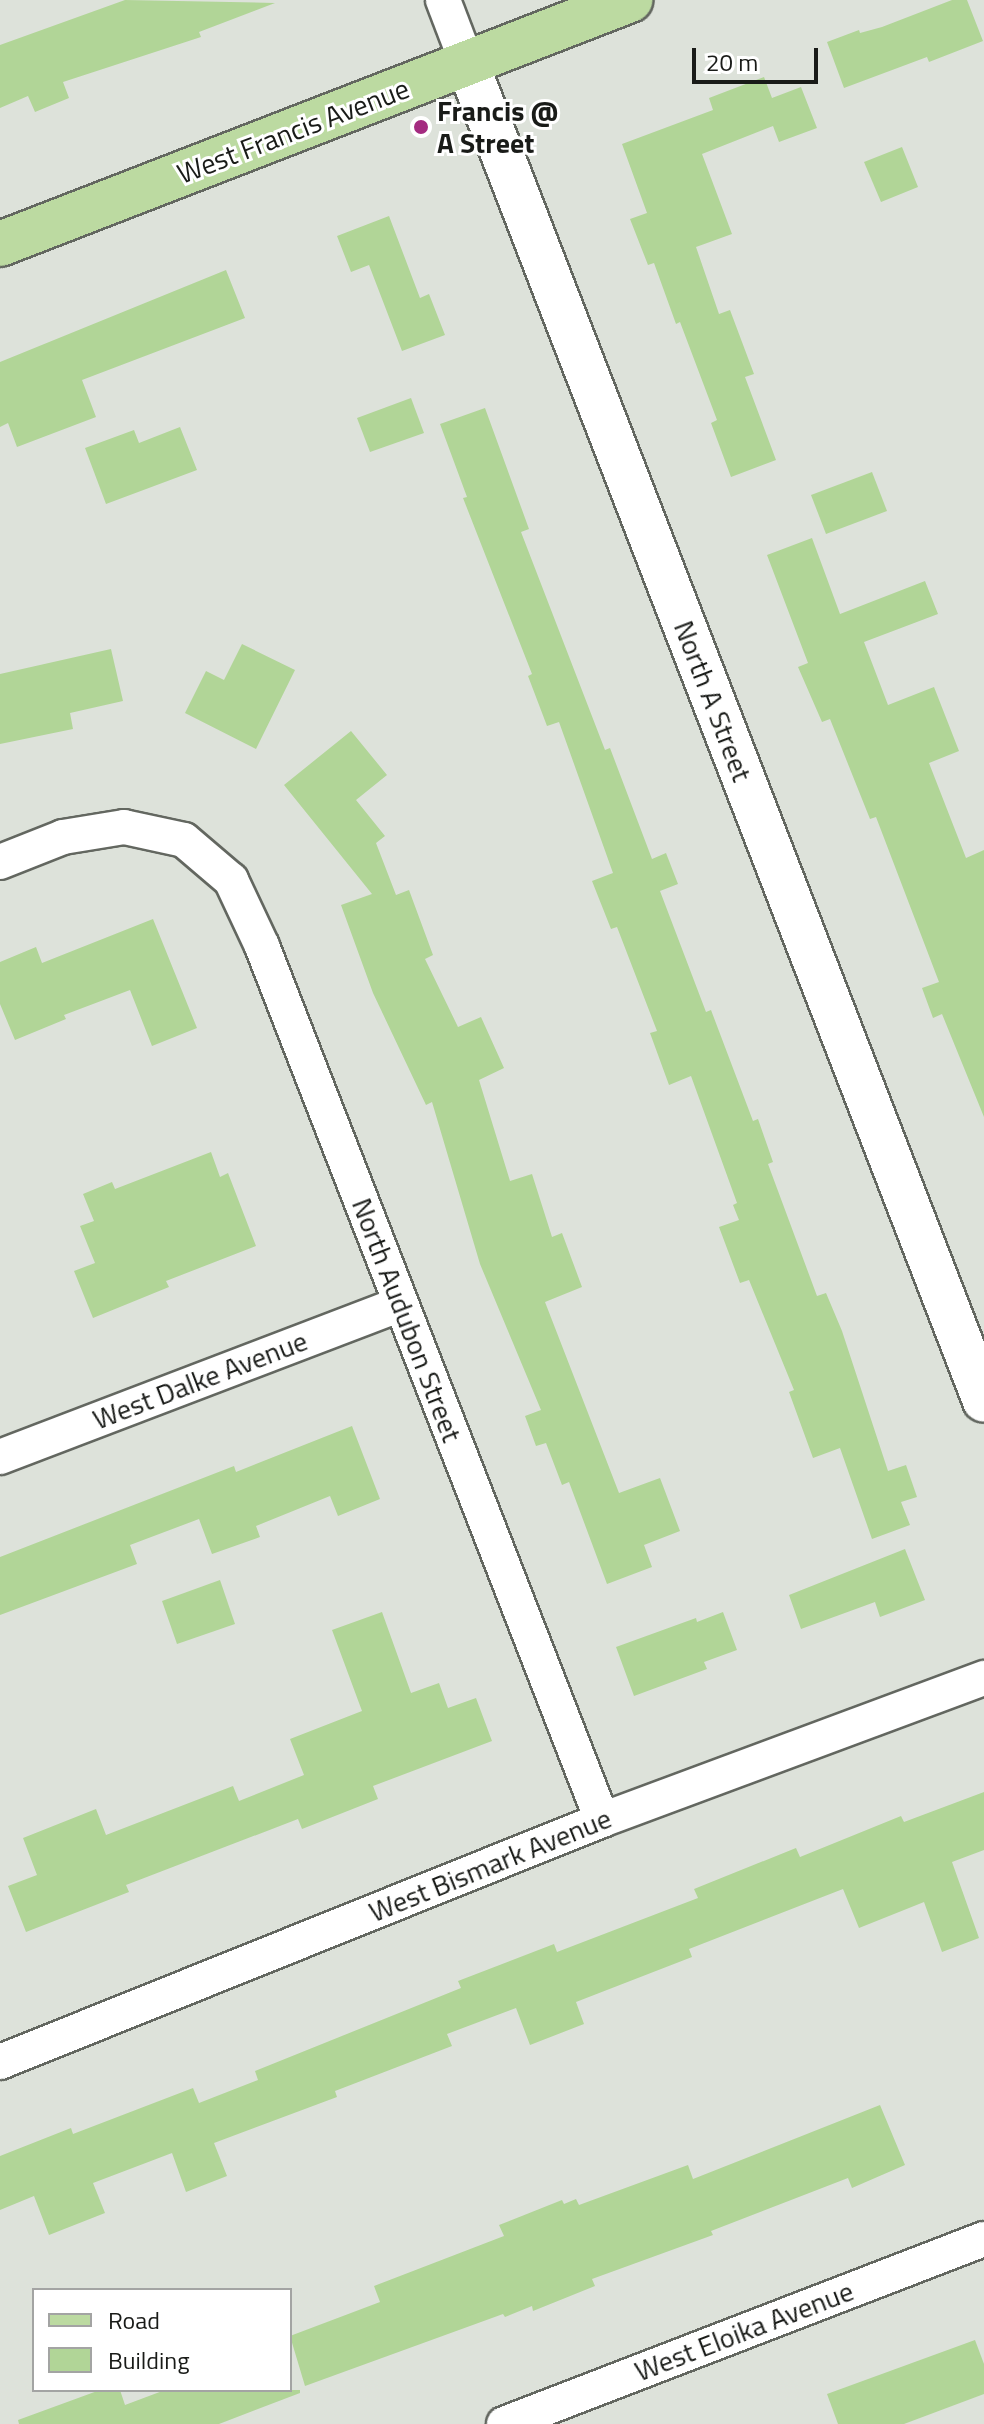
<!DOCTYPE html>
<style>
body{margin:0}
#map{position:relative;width:984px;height:2424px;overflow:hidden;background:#dde2da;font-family:"Titillium Web",sans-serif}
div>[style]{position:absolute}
.building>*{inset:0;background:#b1d597}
.roads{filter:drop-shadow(2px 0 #636760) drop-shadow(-2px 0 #636760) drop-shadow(0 2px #636760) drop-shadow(0 -2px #636760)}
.minor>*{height:34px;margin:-17px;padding:0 17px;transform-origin:17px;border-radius:17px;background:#fff}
.tertiary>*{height:42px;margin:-21px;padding:0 21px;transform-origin:21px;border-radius:21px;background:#fff}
.primary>*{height:44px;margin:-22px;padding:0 22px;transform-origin:22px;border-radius:22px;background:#bcdaa1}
.dots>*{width:22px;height:22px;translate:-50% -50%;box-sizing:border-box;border:4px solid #fff;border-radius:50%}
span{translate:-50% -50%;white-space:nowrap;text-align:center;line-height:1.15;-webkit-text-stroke:6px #fff;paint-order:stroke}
.poi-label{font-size:28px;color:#191b18;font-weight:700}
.left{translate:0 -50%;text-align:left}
.street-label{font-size:28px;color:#191b18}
.legend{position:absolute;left:32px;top:2288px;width:260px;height:104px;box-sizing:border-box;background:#fff;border:2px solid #a3a4a3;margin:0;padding:10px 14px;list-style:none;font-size:24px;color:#191b18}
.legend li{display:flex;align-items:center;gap:16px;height:40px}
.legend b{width:40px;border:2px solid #a3a4a3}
.scale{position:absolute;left:692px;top:48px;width:126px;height:36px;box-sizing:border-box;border:4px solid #191b18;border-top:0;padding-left:10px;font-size:24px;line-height:28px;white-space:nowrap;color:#191b18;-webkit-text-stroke:6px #fff;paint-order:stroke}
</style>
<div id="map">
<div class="building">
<i style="clip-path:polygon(125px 0,275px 3px,199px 32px,201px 37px,63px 82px,69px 98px,35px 112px,28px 96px,0 108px,0 45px)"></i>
<i style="clip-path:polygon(952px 0,967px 0,983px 41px,929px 62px,927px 57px,844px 88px,827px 42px,859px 30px,860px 33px,882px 27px)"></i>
<i style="clip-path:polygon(764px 77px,772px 98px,801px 87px,817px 128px,779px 142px,773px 126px,702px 154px,732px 234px,696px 247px,719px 314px,730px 310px,754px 374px,745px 377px,776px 460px,731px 477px,711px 423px,717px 420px,680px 322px,676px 324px,654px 263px,648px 265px,630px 219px,647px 213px,622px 144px,713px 110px,709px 98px)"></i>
<i style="clip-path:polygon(902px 147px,918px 187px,881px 202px,864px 162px)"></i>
<i style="clip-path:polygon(389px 216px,420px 298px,429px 294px,445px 335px,402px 351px,369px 265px,351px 272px,337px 236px)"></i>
<i style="clip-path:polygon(226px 270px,245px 318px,82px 380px,96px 417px,17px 447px,8px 423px,0 427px,0 362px)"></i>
<i style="clip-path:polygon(411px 398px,424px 433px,370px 452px,357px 418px)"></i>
<i style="clip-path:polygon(485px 408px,529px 529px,521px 532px,605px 750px,610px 748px,652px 859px,666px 853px,678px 884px,660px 891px,706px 1012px,711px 1010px,753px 1121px,758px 1119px,773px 1162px,768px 1164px,817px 1296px,826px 1293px,842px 1331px,888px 1471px,906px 1465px,917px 1497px,901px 1502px,910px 1525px,872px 1539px,840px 1448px,813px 1458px,789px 1392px,794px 1390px,749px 1280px,740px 1283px,719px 1227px,739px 1220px,733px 1205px,737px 1203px,691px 1076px,669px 1085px,650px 1033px,657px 1031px,617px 927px,611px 929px,592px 881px,613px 873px,559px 722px,547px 726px,528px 676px,532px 674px,463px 498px,467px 497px,440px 424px)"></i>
<i style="clip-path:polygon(180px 427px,197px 470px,106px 504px,85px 448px,134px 430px,139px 443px)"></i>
<i style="clip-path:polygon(872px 472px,887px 511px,826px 534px,811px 495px)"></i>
<i style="clip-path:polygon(812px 538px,840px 614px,925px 581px,938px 614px,864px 642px,888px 705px,934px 687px,959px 751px,929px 763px,966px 858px,984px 850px,984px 1117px,942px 1014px,933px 1018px,922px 988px,939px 982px,876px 817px,870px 819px,830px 719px,822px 722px,798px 667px,808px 663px,767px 555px)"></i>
<i style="clip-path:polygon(242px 644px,295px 670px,256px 749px,185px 713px,206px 671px,224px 680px)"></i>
<i style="clip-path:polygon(111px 649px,123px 701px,70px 713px,73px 729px,0 744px,0 674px)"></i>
<i style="clip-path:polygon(351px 731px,387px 775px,356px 800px,385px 836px,376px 843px,396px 895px,409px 890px,433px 955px,425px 959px,458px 1027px,481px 1017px,504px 1068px,479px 1080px,510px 1181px,532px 1174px,552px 1237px,562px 1233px,582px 1287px,545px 1302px,619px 1493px,660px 1478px,680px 1531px,644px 1545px,652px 1567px,607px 1584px,569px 1482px,562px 1485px,546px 1443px,536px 1446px,525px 1416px,541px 1410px,480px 1264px,432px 1102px,426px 1105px,373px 993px,341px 905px,372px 894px,284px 785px)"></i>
<i style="clip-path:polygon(153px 919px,197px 1028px,152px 1046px,130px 990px,64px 1015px,66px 1019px,15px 1040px,0 1004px,0 962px,36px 947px,42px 963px)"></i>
<i style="clip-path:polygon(211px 1152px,220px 1177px,228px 1173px,256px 1246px,166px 1281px,169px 1287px,93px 1318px,74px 1271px,95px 1263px,80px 1226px,94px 1221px,83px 1194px,112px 1182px,115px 1189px)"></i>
<i style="clip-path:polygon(352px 1426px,380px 1499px,338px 1516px,330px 1496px,256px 1526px,260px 1537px,212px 1554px,199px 1519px,130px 1545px,137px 1564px,0 1615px,0 1557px,234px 1466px,236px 1472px)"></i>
<i style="clip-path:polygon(905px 1549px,925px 1600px,880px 1617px,875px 1602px,801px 1629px,789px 1595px)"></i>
<i style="clip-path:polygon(220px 1580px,235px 1624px,177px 1644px,162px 1601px)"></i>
<i style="clip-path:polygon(382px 1612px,411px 1693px,439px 1683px,448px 1708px,476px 1698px,492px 1741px,373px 1786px,378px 1799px,302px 1829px,298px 1819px,126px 1885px,129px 1892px,26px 1932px,8px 1886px,37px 1875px,23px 1838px,96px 1809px,106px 1835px,233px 1786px,239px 1801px,304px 1775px,290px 1739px,362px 1711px,332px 1630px)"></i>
<i style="clip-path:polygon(723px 1612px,737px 1650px,704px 1662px,707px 1669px,634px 1696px,616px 1647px,696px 1618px,697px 1622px)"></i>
<i style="clip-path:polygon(984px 1792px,984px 1850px,952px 1862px,979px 1938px,942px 1952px,924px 1902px,859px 1928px,843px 1889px,689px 1949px,692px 1957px,576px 2002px,584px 2024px,530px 2045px,516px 2008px,447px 2034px,452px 2046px,335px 2091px,337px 2097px,214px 2143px,227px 2176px,186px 2192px,172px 2153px,93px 2183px,105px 2213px,49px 2235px,34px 2196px,0 2210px,0 2156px,71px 2128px,73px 2134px,193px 2088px,199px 2103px,258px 2080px,255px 2071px,461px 1988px,458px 1981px,554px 1944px,557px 1952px,698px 1898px,694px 1889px,796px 1848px,800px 1857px,901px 1816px,904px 1822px)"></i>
<i style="clip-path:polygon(880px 2105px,905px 2165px,852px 2188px,848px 2178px,711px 2231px,713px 2235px,592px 2279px,595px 2286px,533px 2311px,532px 2306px,505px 2317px,503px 2314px,305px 2386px,290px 2336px,380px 2302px,374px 2286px,504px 2236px,499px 2225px,562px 2200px,564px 2204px,576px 2199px,579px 2205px,688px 2165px,693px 2179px)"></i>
<i style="clip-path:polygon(975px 2340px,984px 2364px,984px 2394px,904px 2424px,838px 2424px,827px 2394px)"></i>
<i style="clip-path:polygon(100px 2390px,120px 2390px,125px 2405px,165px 2390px,300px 2390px,300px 2393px,219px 2424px,19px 2424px,18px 2420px)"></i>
</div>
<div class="roads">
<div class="minor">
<i style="left:443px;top:0;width:67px;rotate:69.1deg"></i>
<i style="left:0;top:862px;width:68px;rotate:-21.6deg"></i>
<i style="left:63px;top:837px;width:62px;rotate:-9.3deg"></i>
<i style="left:124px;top:827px;width:61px;rotate:12.2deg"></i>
<i style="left:184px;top:840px;width:62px;rotate:40.4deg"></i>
<i style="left:231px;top:880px;width:73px;rotate:64.8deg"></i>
<i style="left:262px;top:946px;width:938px;rotate:68.74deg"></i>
<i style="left:0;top:1457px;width:428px;rotate:-20.9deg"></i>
<i style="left:0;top:2062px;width:649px;rotate:-21.9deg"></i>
<i style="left:602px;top:1820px;width:408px;rotate:-20.4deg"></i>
<i style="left:504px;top:2424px;width:514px;rotate:-21.08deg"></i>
</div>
<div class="tertiary">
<i style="left:467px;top:63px;width:1434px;rotate:68.87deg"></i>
</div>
<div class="primary">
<i style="left:0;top:244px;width:676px;rotate:-21.17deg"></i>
</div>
</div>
<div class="dots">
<i style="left:421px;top:127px;background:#a42b80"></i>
</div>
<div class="poi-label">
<span class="left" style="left:437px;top:127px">Francis @<br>A Street</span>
</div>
<div class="street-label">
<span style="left:293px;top:131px;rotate:-21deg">West Francis Avenue</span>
<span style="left:713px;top:701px;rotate:69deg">North A Street</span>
<span style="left:407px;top:1320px;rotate:69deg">North Audubon Street</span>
<span style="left:200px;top:1380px;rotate:-21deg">West Dalke Avenue</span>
<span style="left:490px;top:1865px;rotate:-22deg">West Bismark Avenue</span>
<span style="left:744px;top:2331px;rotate:-21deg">West Eloika Avenue</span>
</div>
<ul class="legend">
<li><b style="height:10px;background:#bcdaa1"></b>Road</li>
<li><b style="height:22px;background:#b1d597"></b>Building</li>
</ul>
<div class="scale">20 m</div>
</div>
